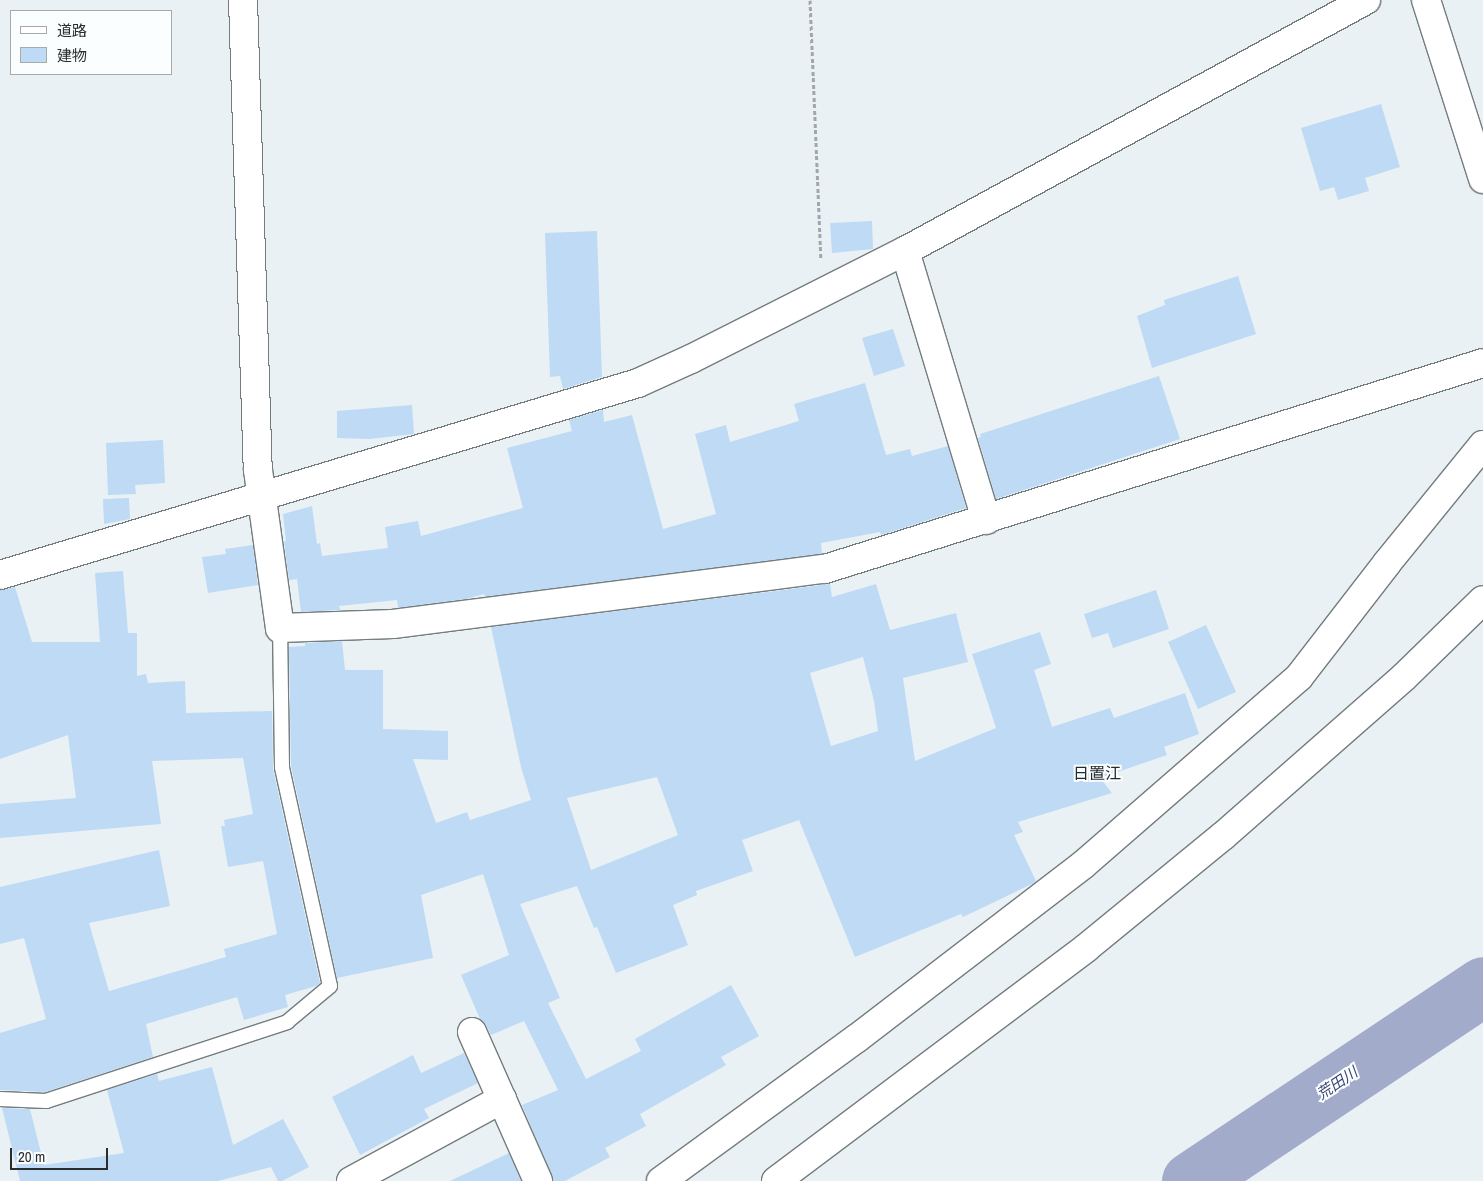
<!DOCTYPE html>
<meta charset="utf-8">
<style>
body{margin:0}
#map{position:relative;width:1483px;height:1181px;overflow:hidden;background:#e9f1f4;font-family:"Archivo Narrow","Noto Sans JP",sans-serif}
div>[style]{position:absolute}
.river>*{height:59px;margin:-29.5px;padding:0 29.5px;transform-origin:29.5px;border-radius:29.5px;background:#a3abcb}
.building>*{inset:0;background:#bedaf5}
.path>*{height:3px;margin-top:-1.5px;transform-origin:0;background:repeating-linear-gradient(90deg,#a1a7a9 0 4px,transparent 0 6.5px)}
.roads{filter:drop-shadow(1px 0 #747c7e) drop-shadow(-1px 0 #747c7e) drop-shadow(0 1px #747c7e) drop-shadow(0 -1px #747c7e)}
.lane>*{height:14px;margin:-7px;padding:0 7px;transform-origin:7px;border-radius:7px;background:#fff}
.street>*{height:28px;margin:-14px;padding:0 14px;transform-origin:14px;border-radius:14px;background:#fff}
.secondary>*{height:28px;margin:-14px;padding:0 14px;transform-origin:14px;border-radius:14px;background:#fff}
span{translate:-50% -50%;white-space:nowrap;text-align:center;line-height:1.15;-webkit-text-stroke:4px #fafeff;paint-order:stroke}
.water-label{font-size:15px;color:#3c4472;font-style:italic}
.quarter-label{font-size:16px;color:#242b2d}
.legend{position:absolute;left:10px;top:10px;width:162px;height:65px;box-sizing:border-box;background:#fafeff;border:1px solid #a7aaab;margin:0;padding:6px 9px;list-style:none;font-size:15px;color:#2a2d2e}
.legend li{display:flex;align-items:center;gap:10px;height:25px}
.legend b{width:25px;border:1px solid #a7aaab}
.scale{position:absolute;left:10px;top:1148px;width:98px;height:22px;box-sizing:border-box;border:2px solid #2a2d2e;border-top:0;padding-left:6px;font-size:15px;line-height:18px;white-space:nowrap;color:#2a2d2e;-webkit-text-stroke:4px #fafeff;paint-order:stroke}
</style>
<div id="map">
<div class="river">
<i style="left:1191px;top:1181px;width:351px;rotate:-33.7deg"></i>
</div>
<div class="building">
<i style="clip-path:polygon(1381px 104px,1400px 167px,1365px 178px,1369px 191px,1338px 200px,1334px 187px,1320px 191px,1301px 128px)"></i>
<i style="clip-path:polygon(872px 221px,873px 249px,832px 253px,830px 223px)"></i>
<i style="clip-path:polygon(597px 231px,602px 377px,563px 389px,560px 376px,550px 377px,545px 233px)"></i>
<i style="clip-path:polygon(1238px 276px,1256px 334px,1152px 368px,1137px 316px,1165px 305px,1164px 300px)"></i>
<i style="clip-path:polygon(893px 329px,905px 366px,874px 376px,862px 338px)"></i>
<i style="clip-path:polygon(1159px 376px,1180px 439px,996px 499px,978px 438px,981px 437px,980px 434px)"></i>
<i style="clip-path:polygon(865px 383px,886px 455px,910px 449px,912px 456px,948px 446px,966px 508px,881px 535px,880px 532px,821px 543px,822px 554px,485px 597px,484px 594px,466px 599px,398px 608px,397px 600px,339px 606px,340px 610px,301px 612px,297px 579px,289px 580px,284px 541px,286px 541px,283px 514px,312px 506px,317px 544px,320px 543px,322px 556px,388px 548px,385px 527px,418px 521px,421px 536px,523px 508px,507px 448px,572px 431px,569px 420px,603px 410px,604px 422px,632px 415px,663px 529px,716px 514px,695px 434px,726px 425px,730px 442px,799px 421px,794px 404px)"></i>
<i style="clip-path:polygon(412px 405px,414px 434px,369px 439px,337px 438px,337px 411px)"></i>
<i style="clip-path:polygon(163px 440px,165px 483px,135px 485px,136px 494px,108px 495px,106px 443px)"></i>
<i style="clip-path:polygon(129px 498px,130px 519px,104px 524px,103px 499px)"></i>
<i style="clip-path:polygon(253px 545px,258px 585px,208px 593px,202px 557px,226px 554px,225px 549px)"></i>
<i style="clip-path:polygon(123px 571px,128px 633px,137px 633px,137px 676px,146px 674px,148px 683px,185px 681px,186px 713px,272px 711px,273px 769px,320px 983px,316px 986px,285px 995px,288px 1007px,244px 1020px,237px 997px,146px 1024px,153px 1057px,45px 1092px,0 1090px,0 1033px,46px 1019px,24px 938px,0 944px,0 887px,159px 850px,170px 906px,89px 923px,109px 991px,226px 957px,224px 949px,277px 934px,263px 861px,228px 867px,221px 826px,225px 826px,224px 820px,253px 814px,243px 758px,152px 761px,161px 824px,0 838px,0 804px,76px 798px,68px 735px,0 759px,0 590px,15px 587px,32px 642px,100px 642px,95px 573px)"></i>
<i style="clip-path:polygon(evenodd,830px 584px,832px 597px,876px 584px,890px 630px,956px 613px,968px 662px,903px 678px,915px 761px,996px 728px,972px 654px,1040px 632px,1051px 664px,1034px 670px,1052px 727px,1110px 708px,1114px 718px,1185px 693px,1199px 734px,1164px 747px,1167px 755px,1100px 778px,1112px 793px,1018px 822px,1023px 832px,1014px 835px,1036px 881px,1034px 883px,963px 917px,961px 914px,855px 957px,799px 820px,742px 840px,753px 871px,696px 891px,697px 895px,673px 905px,688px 945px,616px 973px,597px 927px,594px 928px,577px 886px,520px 904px,560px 998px,548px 1003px,586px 1079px,641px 1051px,635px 1039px,731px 985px,759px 1036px,721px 1057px,726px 1065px,640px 1114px,646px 1126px,605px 1148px,610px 1157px,565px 1181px,553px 1181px,522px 1105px,558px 1090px,524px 1021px,491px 1035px,486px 1025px,480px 1019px,461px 975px,509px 955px,483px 874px,421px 895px,433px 958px,337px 978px,291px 766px,289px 647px,305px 646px,305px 643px,342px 641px,345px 670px,383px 670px,383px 729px,448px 731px,448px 760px,413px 759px,436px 823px,467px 812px,470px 820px,531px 800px,521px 767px,491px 627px,830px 584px,863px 657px,874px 701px,878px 731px,831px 746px,810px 673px,863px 657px,830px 584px,657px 777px,678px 835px,591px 870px,567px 798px,657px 777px)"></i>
<i style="clip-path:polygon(1156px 590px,1169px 629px,1113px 648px,1108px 633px,1092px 638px,1084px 614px)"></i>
<i style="clip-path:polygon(1206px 625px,1236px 692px,1198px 709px,1168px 642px)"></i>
<i style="clip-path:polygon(464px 1053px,478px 1083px,424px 1109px,429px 1118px,360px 1155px,332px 1097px,413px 1055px,421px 1073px)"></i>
<i style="clip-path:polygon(212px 1067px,233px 1145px,283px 1119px,309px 1167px,282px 1181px,278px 1181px,271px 1167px,218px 1181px,20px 1181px,2px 1108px,30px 1109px,44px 1165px,124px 1153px,107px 1090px,157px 1074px,159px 1081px)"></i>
<i style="clip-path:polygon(509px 1153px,521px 1181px,450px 1181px)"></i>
</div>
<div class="path">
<i style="left:810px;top:0;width:259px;rotate:87.6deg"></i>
</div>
<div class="roads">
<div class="lane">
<i style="left:0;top:1099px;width:46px;rotate:2.5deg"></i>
<i style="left:46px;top:1101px;width:254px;rotate:-18.1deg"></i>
<i style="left:287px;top:1022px;width:56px;rotate:-39.9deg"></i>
<i style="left:330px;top:986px;width:224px;rotate:-102.4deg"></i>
<i style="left:282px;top:767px;width:139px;rotate:-90.8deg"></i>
</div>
<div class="street">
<i style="left:243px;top:0;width:470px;rotate:88.2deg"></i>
<i style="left:258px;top:470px;width:160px;rotate:82.1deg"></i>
<i style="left:280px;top:628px;width:113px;rotate:-2deg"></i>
<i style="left:393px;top:624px;width:435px;rotate:-7.3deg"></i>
<i style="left:825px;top:569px;width:689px;rotate:-17.38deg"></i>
<i style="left:1426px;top:0;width:188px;rotate:72.3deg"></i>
<i style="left:905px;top:251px;width:281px;rotate:73.2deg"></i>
<i style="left:0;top:575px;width:666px;rotate:-16.75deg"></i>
<i style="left:638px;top:383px;width:58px;rotate:-24.4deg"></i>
<i style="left:691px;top:359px;width:240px;rotate:-26.8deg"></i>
<i style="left:905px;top:251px;width:525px;rotate:-28.57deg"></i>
<i style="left:472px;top:1032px;width:163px;rotate:66.1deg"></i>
<i style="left:351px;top:1181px;width:172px;rotate:-28.5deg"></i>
<i style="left:661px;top:1181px;width:241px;rotate:-36.1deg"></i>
<i style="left:856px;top:1039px;width:287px;rotate:-37.5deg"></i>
<i style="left:1084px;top:864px;width:285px;rotate:-41deg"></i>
<i style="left:1299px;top:677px;width:144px;rotate:-52.3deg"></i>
<i style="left:1387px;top:563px;width:152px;rotate:-50.9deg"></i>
</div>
<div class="secondary">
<i style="left:776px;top:1181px;width:388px;rotate:-36.9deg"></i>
<i style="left:1086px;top:948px;width:177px;rotate:-39.3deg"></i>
<i style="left:1223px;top:836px;width:241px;rotate:-41.3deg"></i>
<i style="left:1404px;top:677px;width:110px;rotate:-44.3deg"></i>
</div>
</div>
<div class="water-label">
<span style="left:1337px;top:1083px;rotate:-34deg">荒田川</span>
</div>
<div class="quarter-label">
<span style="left:1097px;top:773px">日置江</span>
</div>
<ul class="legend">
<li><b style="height:6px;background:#fff"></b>道路</li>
<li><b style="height:14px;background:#bedaf5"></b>建物</li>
</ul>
<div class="scale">20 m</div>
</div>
